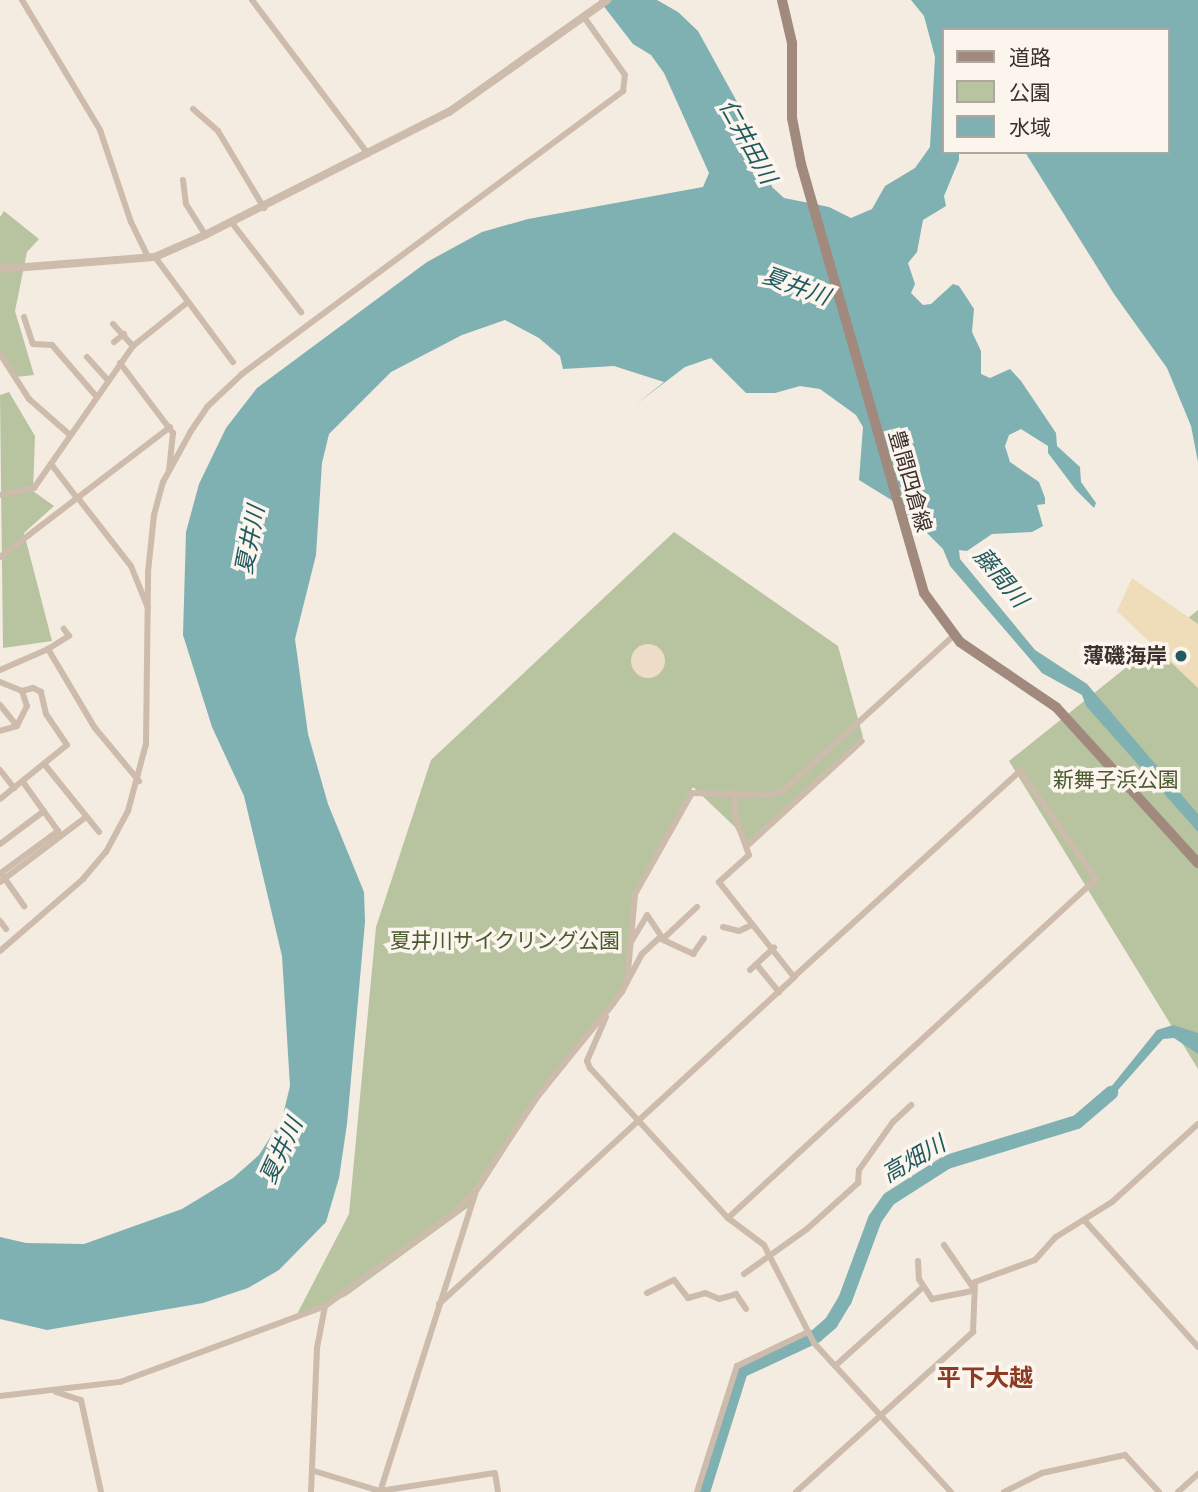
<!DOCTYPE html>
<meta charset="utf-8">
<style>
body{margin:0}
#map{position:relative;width:1198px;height:1492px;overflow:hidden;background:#f4ebe1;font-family:"Source Sans 3","Noto Sans JP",sans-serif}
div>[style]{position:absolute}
.green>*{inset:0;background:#b8c4a0}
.sand>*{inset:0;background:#efdcb8}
.plaza>*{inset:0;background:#ecdcc8}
.round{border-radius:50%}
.water>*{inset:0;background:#7fb0b2}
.river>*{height:14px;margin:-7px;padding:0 7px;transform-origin:7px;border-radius:7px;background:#7fb0b2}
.minor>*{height:6px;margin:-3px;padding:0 3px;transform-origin:3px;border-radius:3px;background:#cdbbac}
.tertiary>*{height:8px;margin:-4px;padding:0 4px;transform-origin:4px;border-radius:4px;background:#cdbbac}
.secondary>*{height:10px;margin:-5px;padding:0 5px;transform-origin:5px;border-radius:5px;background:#a18a7d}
.dots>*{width:19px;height:19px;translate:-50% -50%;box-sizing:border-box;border:4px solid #fbf5ee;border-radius:50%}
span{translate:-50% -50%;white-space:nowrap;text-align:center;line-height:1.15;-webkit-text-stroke:7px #fbf5ee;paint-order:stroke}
.street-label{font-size:21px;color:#3b302b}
.poi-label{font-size:21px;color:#3b302b;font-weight:700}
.right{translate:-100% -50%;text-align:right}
.park-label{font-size:21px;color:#4a5a2e}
.water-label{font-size:23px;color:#1f5a5e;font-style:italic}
.quarter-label{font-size:24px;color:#8c3b22;font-weight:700}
.legend{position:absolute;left:942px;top:28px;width:228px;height:126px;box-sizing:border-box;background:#fbf5ee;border:2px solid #aea6a0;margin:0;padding:9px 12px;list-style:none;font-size:21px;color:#3b302b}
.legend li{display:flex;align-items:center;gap:14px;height:35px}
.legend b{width:35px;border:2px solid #aea6a0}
</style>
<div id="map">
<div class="green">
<i style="clip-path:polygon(4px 211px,39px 239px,27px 252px,15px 311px,34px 375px,16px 377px,0 350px,0 217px)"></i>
<i style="clip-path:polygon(9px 392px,35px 436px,33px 491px,54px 506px,24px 533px,52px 641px,3px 648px,0 395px)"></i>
<i style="clip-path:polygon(674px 532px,838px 646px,863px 737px,744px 845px,735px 827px,693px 787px,635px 894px,630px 981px,616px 1005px,540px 1096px,470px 1206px,346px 1296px,295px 1318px,349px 1214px,376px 927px,431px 760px)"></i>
<i style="clip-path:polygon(1198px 610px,1198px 1069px,1009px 761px)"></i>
</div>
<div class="sand">
<i style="clip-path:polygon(1132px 578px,1198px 624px,1198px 688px,1117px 611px)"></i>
</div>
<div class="plaza">
<i class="round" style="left:631px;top:644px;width:34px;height:34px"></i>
</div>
<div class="water">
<i style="clip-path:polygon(599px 0,657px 0,678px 12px,698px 31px,763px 149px,772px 187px,784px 198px,829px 207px,851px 218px,872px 209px,885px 186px,915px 168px,930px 147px,935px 57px,924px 16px,911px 0,1198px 0,1198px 462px,1191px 426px,1167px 368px,1114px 294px,1025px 152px,1168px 152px,1168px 30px,944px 30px,944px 152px,959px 152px,959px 160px,944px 196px,946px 206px,923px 220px,917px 252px,908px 263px,915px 284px,911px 293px,923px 305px,931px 304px,953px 284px,959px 286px,974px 309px,972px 332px,981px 351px,981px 374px,990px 378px,1010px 369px,1021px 381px,1056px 433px,1057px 446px,1080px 467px,1081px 482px,1096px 503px,1094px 508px,1076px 490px,1048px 453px,1048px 446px,1021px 429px,1009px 435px,1005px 446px,1010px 462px,1039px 482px,1045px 498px,1045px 504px,1037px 505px,1043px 526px,1032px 532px,992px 534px,967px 551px,959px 550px,960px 559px,1035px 650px,1087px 684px,1198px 814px,1198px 832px,1086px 706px,1082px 695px,1042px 673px,950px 566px,943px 549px,917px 523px,908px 520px,906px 509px,859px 480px,863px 427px,856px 415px,820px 389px,800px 386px,775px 393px,746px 393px,711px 358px,685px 367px,635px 405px,664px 382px,614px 366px,563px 369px,560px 356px,539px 338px,505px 320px,462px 335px,391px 372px,329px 434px,322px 463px,316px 555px,295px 639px,308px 734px,328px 804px,364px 892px,365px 922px,347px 1124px,339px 1178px,326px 1222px,279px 1270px,248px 1288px,203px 1303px,47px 1330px,0 1319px,0 1237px,26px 1243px,84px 1244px,182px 1209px,233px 1178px,259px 1155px,282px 1119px,290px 1086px,282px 956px,244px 796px,212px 727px,183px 635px,186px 532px,199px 484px,226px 428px,257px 388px,427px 262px,482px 232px,528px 219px,703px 187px,709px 173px,664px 73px,651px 55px,633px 44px)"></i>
<i style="clip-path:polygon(1173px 1025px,1198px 1033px,1198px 1054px,1174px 1038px,1163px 1039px,1103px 1107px,1098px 1103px,1157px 1030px)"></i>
</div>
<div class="river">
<i style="left:703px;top:1492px;width:127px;rotate:-72.6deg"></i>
<i style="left:741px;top:1371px;width:83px;rotate:-25deg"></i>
<i style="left:816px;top:1336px;width:20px;rotate:-41deg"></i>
<i style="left:831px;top:1323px;width:27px;rotate:-59deg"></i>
<i style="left:845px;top:1300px;width:86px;rotate:-69.7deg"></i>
<i style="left:875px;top:1219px;width:24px;rotate:-55deg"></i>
<i style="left:889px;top:1199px;width:69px;rotate:-32.5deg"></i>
<i style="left:947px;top:1162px;width:136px;rotate:-17.1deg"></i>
<i style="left:1077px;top:1122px;width:45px;rotate:-40.5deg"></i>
</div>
<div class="minor">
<i style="left:22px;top:0;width:152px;rotate:59deg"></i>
<i style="left:100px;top:130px;width:97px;rotate:71.4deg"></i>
<i style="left:131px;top:222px;width:39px;rotate:64deg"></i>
<i style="left:252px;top:0;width:193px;rotate:53deg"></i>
<i style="left:193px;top:109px;width:33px;rotate:41deg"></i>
<i style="left:218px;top:131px;width:90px;rotate:59.1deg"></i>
<i style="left:183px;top:180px;width:24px;rotate:83deg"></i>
<i style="left:186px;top:204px;width:36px;rotate:58deg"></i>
<i style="left:232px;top:223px;width:113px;rotate:52.2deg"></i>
<i style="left:155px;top:257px;width:131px;rotate:53.4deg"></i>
<i style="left:24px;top:317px;width:28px;rotate:72deg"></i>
<i style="left:33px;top:344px;width:19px;rotate:3deg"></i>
<i style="left:52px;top:345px;width:67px;rotate:49.2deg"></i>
<i style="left:113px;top:324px;width:30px;rotate:48deg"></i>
<i style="left:114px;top:342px;width:13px;rotate:-39deg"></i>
<i style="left:0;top:354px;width:54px;rotate:57.2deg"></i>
<i style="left:29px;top:399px;width:55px;rotate:41.3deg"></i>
<i style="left:87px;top:357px;width:31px;rotate:48deg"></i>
<i style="left:120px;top:363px;width:88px;rotate:52.9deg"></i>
<i style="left:173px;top:433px;width:38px;rotate:96deg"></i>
<i style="left:51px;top:464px;width:43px;rotate:52.6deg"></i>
<i style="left:0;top:495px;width:35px;rotate:-12deg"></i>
<i style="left:34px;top:488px;width:173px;rotate:-55.1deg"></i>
<i style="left:133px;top:346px;width:70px;rotate:-38.7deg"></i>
<i style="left:78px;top:498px;width:86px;rotate:52.1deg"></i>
<i style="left:131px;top:566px;width:45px;rotate:68deg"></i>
<i style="left:0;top:557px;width:214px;rotate:-37.4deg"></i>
<i style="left:48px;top:649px;width:25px;rotate:-32deg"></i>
<i style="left:69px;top:636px;width:9px;rotate:-126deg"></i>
<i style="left:0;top:670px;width:52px;rotate:-23.6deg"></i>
<i style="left:48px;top:649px;width:92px;rotate:59.3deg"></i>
<i style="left:95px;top:728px;width:69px;rotate:50.3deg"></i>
<i style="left:0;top:682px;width:24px;rotate:22deg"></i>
<i style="left:22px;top:691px;width:16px;rotate:72deg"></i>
<i style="left:27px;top:706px;width:22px;rotate:117deg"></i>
<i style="left:17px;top:726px;width:18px;rotate:164deg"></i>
<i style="left:0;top:705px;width:27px;rotate:51deg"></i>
<i style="left:45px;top:765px;width:86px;rotate:51.1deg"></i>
<i style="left:0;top:770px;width:23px;rotate:52deg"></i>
<i style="left:0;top:799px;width:86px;rotate:-38.9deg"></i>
<i style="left:67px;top:745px;width:37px;rotate:-124deg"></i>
<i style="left:46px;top:714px;width:23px;rotate:-103deg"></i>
<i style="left:41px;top:692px;width:9px;rotate:-153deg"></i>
<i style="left:33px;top:688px;width:11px;rotate:165deg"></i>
<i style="left:0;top:844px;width:55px;rotate:-36.9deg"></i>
<i style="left:748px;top:845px;width:154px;rotate:-42.4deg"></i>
<i style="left:1px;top:873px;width:71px;rotate:-36.4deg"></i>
<i style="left:58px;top:831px;width:60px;rotate:-125.5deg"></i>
<i style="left:3px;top:876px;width:37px;rotate:55deg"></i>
<i style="left:0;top:882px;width:108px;rotate:-37.1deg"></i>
<i style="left:0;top:921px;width:10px;rotate:53deg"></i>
<i style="left:723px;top:927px;width:16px;rotate:14deg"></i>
<i style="left:739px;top:931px;width:14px;rotate:-25deg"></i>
<i style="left:665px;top:937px;width:44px;rotate:-43.2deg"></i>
<i style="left:631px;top:942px;width:31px;rotate:-59deg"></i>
<i style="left:647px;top:915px;width:27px;rotate:56deg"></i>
<i style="left:0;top:951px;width:110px;rotate:-40.9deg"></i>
<i style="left:83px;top:879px;width:35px;rotate:-50deg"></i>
<i style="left:106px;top:852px;width:47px;rotate:-61.8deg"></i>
<i style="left:128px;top:811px;width:69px;rotate:-75deg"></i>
<i style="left:146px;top:744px;width:172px;rotate:-89.3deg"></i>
<i style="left:148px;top:572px;width:57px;rotate:-84deg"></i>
<i style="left:154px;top:515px;width:34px;rotate:-75deg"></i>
<i style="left:163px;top:482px;width:58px;rotate:-61.2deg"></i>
<i style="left:191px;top:431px;width:29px;rotate:-56deg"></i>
<i style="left:207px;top:407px;width:48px;rotate:-43.3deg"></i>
<i style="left:242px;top:374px;width:475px;rotate:-36.6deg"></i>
<i style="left:623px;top:91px;width:16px;rotate:-83deg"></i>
<i style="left:625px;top:75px;width:71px;rotate:-125.3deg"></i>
<i style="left:757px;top:965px;width:35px;rotate:51deg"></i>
<i style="left:750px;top:970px;width:33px;rotate:-43deg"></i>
<i style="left:627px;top:982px;width:32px;rotate:-62deg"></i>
<i style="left:642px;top:954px;width:23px;rotate:-43deg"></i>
<i style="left:659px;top:938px;width:38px;rotate:25deg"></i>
<i style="left:693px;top:954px;width:19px;rotate:-55deg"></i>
<i style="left:606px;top:1017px;width:48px;rotate:113.4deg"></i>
<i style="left:587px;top:1061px;width:8px;rotate:67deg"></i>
<i style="left:590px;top:1068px;width:204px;rotate:47.4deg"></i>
<i style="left:728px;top:1218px;width:45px;rotate:36.9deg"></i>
<i style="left:764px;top:1245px;width:110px;rotate:63deg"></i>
<i style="left:814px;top:1343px;width:202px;rotate:47.4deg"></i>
<i style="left:728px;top:1218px;width:500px;rotate:-42.65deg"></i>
<i style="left:1096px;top:879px;width:132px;rotate:-125.1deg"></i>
<i style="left:1020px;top:771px;width:306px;rotate:137.7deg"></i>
<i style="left:1085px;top:1221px;width:169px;rotate:48.1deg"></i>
<i style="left:944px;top:1245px;width:50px;rotate:55.7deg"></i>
<i style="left:918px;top:1261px;width:18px;rotate:87deg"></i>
<i style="left:919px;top:1279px;width:24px;rotate:57deg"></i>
<i style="left:932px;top:1299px;width:41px;rotate:-11.3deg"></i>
<i style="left:744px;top:1274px;width:77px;rotate:-35.5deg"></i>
<i style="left:807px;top:1229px;width:69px;rotate:-42deg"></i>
<i style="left:858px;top:1183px;width:13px;rotate:-86deg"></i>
<i style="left:859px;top:1170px;width:59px;rotate:-54.7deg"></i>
<i style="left:893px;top:1122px;width:25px;rotate:-43deg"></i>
<i style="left:647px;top:1293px;width:30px;rotate:-26deg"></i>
<i style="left:674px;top:1280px;width:23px;rotate:52deg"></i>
<i style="left:688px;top:1298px;width:18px;rotate:-16deg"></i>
<i style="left:705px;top:1293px;width:15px;rotate:23deg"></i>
<i style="left:719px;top:1299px;width:18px;rotate:-16deg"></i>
<i style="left:736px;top:1294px;width:18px;rotate:56deg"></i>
<i style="left:439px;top:1304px;width:483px;rotate:-42.6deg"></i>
<i style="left:794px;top:977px;width:121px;rotate:-128.3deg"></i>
<i style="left:719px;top:882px;width:40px;rotate:-42deg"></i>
<i style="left:749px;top:855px;width:41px;rotate:-109.7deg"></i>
<i style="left:735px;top:816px;width:24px;rotate:-90deg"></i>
<i style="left:835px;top:1366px;width:118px;rotate:-41.9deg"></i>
<i style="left:56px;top:1392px;width:26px;rotate:18deg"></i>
<i style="left:81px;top:1400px;width:94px;rotate:77.7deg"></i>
<i style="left:0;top:1396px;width:121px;rotate:-6.7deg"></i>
<i style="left:120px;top:1382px;width:219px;rotate:-20.3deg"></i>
<i style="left:325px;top:1306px;width:159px;rotate:-35.8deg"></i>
<i style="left:454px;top:1213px;width:34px;rotate:-47deg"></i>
<i style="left:477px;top:1188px;width:110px;rotate:-56.5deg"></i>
<i style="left:538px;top:1096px;width:134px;rotate:-51.1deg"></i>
<i style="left:622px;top:992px;width:11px;rotate:-63deg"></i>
<i style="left:627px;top:982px;width:88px;rotate:-84.8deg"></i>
<i style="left:635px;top:894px;width:116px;rotate:-60.6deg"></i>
<i style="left:692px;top:793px;width:79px;rotate:1.5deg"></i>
<i style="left:771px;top:795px;width:14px;rotate:-21deg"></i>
<i style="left:784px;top:790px;width:229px;rotate:-42.3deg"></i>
<i style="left:314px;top:1471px;width:69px;rotate:16.9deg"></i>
<i style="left:380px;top:1491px;width:116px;rotate:-8.9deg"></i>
<i style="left:495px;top:1473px;width:19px;rotate:81deg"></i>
<i style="left:311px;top:1492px;width:144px;rotate:-87.6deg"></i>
<i style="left:317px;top:1348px;width:43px;rotate:-79.2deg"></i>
<i style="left:380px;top:1492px;width:313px;rotate:-72.3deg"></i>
<i style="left:697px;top:1492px;width:132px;rotate:-72.4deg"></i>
<i style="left:737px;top:1366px;width:79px;rotate:-25.6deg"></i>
<i style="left:796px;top:1492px;width:239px;rotate:-42.1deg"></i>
<i style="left:973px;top:1332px;width:50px;rotate:-87.7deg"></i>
<i style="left:975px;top:1282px;width:64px;rotate:-20.1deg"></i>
<i style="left:1035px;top:1260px;width:31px;rotate:-48deg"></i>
<i style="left:1056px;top:1237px;width:66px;rotate:-32deg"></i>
<i style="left:1112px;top:1202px;width:116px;rotate:-42.2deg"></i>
<i style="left:1004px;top:1492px;width:42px;rotate:-26.6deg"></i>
<i style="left:1042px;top:1473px;width:85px;rotate:-12.2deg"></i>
<i style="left:1125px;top:1455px;width:50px;rotate:47.4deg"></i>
<i style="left:1178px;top:1492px;width:27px;rotate:-42deg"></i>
</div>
<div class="tertiary">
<i style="left:0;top:269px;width:155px;rotate:-4.4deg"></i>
<i style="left:155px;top:257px;width:55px;rotate:-23.7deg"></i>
<i style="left:205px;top:235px;width:273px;rotate:-26.8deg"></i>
<i style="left:449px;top:112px;width:194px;rotate:-35.3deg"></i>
</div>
<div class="secondary">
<i style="left:782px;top:0;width:44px;rotate:76.9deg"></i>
<i style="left:792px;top:43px;width:75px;rotate:90deg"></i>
<i style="left:792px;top:118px;width:47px;rotate:78.9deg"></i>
<i style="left:801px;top:164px;width:446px;rotate:74deg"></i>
<i style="left:924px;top:593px;width:61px;rotate:53.7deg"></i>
<i style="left:960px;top:642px;width:116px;rotate:34.1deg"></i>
<i style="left:1056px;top:707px;width:211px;rotate:47.7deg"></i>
</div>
<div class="dots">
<i style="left:1181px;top:656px;background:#1f5a5e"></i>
</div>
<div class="street-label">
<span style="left:910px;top:481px;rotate:74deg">豊間四倉線</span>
</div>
<div class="poi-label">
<span class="right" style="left:1167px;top:656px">薄磯海岸</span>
</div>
<div class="park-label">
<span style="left:1116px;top:780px">新舞子浜公園</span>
<span style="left:505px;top:941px">夏井川サイクリング公園</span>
</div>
<div class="water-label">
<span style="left:747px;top:142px;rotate:61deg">仁井田川</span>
<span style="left:796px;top:287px;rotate:20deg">夏井川</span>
<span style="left:251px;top:540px;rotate:-79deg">夏井川</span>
<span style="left:1000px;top:578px;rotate:50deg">藤間川</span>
<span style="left:282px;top:1151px;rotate:-65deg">夏井川</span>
<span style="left:914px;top:1160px;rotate:-30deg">高畑川</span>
</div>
<div class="quarter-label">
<span style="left:985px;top:1379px">平下大越</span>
</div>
<ul class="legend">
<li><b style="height:9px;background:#a18a7d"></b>道路</li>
<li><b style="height:19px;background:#b8c4a0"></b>公園</li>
<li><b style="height:19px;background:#7fb0b2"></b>水域</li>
</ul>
</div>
